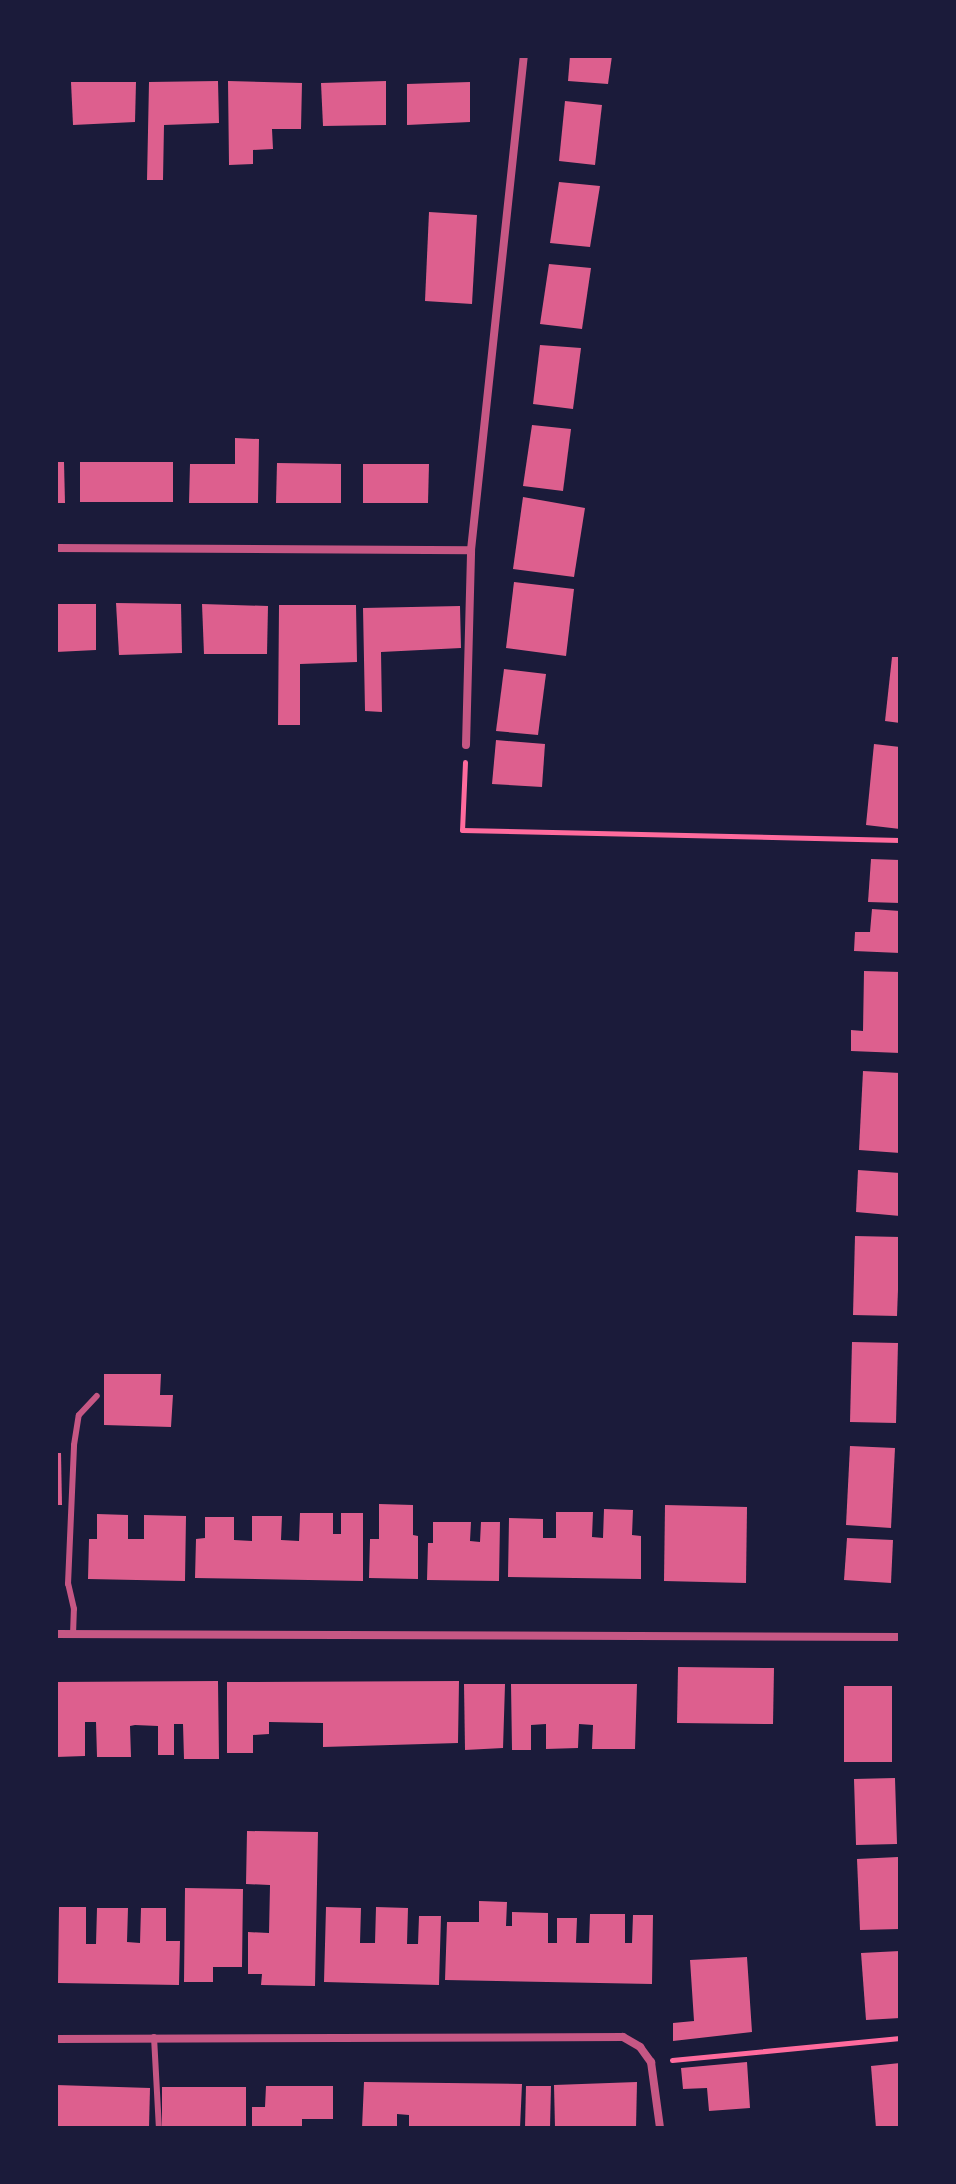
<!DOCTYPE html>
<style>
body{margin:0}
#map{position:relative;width:956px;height:2184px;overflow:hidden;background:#1b1b3a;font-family:Barlow,sans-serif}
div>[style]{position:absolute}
.building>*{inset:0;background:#dd5f8e}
.path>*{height:5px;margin:-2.5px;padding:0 2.5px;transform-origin:2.5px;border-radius:2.5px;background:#ff6b9d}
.service>*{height:6px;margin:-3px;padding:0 3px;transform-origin:3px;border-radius:3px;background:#c65784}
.minor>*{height:8px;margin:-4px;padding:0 4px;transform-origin:4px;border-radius:4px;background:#c65784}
span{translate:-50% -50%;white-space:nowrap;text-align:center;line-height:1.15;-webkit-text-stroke:6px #1b1b3a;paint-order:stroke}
.frame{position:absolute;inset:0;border:58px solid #1b1b3a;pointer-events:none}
</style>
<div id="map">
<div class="building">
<i style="clip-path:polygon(570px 56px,612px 56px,608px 84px,568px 81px)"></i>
<i style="clip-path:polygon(218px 81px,219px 123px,164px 125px,163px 180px,147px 180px,149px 82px)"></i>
<i style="clip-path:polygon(228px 81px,302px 83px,301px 129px,272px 129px,273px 149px,253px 150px,253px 164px,229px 165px)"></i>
<i style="clip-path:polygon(386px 81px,386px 125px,323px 126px,321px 83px)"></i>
<i style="clip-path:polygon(71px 82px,136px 82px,135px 122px,73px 125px)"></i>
<i style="clip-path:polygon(470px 82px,470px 122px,407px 125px,407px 84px)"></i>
<i style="clip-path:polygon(565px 101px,602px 105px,595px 165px,559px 161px)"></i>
<i style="clip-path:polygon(559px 182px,600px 186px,590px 247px,550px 243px)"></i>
<i style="clip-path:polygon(429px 212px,477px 215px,472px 304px,425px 301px)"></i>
<i style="clip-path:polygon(549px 264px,591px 268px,582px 329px,540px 324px)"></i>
<i style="clip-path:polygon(540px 345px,581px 348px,573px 409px,533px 404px)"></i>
<i style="clip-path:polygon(532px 425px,571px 429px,563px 491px,523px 486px)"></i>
<i style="clip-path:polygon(235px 438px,259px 439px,258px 503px,189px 503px,190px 464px,235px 464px)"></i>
<i style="clip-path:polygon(56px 462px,64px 462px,65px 503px,56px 503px)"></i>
<i style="clip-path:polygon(80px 462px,173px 462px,173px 502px,80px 502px)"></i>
<i style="clip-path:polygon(277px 463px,341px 464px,341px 503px,276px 503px)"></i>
<i style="clip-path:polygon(363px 464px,429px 464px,428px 503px,363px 503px)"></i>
<i style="clip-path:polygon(523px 497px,585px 508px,574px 577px,513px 569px)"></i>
<i style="clip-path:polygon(514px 582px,574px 589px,566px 656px,506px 648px)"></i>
<i style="clip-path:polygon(116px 603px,181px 604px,182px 653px,119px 655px)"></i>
<i style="clip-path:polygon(56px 604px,96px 604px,96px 650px,56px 652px)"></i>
<i style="clip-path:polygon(202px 604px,268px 606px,267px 654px,204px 654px)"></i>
<i style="clip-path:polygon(279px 605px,356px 605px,357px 662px,300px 664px,300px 725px,278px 725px)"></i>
<i style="clip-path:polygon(460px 606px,461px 648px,381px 652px,382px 712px,365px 711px,363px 608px)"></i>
<i style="clip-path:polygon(892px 657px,900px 657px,900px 723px,885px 721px)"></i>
<i style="clip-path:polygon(504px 669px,546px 674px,538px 735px,496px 731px)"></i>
<i style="clip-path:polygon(496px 740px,545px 744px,542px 787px,492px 784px)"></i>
<i style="clip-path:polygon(874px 744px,900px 747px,900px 829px,866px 825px)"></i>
<i style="clip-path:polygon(871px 859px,900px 860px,900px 903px,868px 902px)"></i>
<i style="clip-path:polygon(872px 909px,900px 911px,900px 953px,854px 951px,855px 932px,870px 932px)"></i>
<i style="clip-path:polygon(864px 971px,900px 972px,900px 1053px,851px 1051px,851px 1030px,863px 1031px)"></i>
<i style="clip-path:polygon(863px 1071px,900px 1073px,900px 1153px,859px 1150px)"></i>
<i style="clip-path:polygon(858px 1170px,900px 1173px,900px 1216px,856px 1212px)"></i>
<i style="clip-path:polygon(855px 1236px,900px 1237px,897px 1316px,853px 1315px)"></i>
<i style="clip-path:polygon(852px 1342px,898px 1343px,896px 1423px,850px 1422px)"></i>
<i style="clip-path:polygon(104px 1374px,161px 1374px,160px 1395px,173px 1395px,171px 1427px,104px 1425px)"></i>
<i style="clip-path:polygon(850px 1446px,895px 1448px,891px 1528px,846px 1525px)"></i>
<i style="clip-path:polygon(56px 1453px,61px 1453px,62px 1505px,56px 1505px)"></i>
<i style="clip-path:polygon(379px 1504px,413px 1505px,413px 1535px,418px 1536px,418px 1579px,369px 1578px,370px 1539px,379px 1539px)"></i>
<i style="clip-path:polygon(665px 1505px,747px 1507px,746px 1583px,664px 1581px)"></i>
<i style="clip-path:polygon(604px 1509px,633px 1510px,632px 1535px,641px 1536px,641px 1579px,508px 1577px,509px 1518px,543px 1519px,543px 1538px,556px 1538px,556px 1512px,593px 1512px,592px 1537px,603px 1538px)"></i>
<i style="clip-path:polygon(300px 1513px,333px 1513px,333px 1534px,341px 1534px,341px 1513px,363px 1513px,363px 1581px,195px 1578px,196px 1539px,205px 1538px,205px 1517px,234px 1517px,234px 1540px,252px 1541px,252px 1516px,282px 1516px,281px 1540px,299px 1541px)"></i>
<i style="clip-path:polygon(97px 1514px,128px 1515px,128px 1539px,144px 1539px,144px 1515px,186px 1516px,185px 1581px,88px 1579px,89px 1539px,97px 1539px)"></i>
<i style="clip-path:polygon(433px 1522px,471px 1522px,470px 1541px,480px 1542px,481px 1522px,500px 1522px,499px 1581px,427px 1580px,428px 1543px,433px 1543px)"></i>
<i style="clip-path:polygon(847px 1538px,893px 1540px,891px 1583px,844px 1580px)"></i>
<i style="clip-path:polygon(678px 1667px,774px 1668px,773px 1724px,677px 1723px)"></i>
<i style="clip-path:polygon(218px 1681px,219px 1759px,184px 1759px,183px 1724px,174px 1724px,174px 1755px,158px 1755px,158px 1726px,135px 1725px,130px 1726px,131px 1757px,97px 1757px,96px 1722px,85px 1722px,85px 1756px,56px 1757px,56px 1682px)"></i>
<i style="clip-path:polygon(459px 1681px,458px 1743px,323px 1747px,323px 1723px,269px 1722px,269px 1734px,253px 1735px,253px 1753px,227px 1753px,227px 1682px)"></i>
<i style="clip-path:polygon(464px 1684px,505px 1684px,503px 1748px,465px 1750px)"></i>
<i style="clip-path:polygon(511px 1684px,637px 1684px,635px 1749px,592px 1749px,593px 1725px,579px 1724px,578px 1748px,546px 1749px,546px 1724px,531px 1725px,531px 1750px,512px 1750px)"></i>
<i style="clip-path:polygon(844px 1686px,892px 1686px,892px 1762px,844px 1762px)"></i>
<i style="clip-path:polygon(895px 1778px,897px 1844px,856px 1845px,854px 1779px)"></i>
<i style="clip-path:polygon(247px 1831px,318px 1832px,315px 1986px,261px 1985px,262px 1974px,248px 1974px,248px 1932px,269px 1933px,270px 1885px,246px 1884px)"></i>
<i style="clip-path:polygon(898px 1857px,900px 1929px,860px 1930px,857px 1859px)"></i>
<i style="clip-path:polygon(185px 1888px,243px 1889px,242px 1967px,213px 1967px,213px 1982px,184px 1982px)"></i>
<i style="clip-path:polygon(479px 1901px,507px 1902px,506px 1926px,512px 1926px,512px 1912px,548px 1913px,548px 1943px,557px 1943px,557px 1918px,577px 1918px,576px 1943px,589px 1943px,590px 1914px,625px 1914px,625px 1943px,632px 1943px,633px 1915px,653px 1915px,652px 1984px,445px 1980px,447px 1922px,479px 1922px)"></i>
<i style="clip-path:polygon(59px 1907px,86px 1907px,86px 1944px,96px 1944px,97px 1908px,128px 1908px,127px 1942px,140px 1943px,141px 1908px,166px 1908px,166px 1941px,180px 1941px,179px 1985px,58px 1983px)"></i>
<i style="clip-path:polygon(326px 1907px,361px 1908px,360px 1943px,375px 1943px,376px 1907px,408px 1908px,407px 1944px,418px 1944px,419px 1916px,441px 1916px,439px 1985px,324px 1982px)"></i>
<i style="clip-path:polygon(900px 1951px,900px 2018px,866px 2020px,861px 1953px)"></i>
<i style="clip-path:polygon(747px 1957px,752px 2032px,673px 2041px,673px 2023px,694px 2021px,690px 1960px)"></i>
<i style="clip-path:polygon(747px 2062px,750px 2108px,709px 2111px,707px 2088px,683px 2089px,681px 2068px)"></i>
<i style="clip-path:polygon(900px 2063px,900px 2126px,876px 2128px,871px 2066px)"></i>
<i style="clip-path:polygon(364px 2082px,522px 2084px,520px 2128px,409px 2128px,409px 2115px,397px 2114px,397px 2128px,362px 2128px)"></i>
<i style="clip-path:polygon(637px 2082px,636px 2128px,555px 2128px,554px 2085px)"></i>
<i style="clip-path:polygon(56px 2085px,150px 2088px,149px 2128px,56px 2127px)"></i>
<i style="clip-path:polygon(266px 2086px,333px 2086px,333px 2119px,302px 2119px,302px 2128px,252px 2128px,252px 2107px,265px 2107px)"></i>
<i style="clip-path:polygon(526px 2086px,551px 2086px,550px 2128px,525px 2128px)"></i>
<i style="clip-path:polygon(162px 2087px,246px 2087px,246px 2128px,162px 2128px)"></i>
</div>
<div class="path">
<i style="left:465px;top:762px;width:68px;rotate:92.5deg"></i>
<i style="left:462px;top:830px;width:438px;rotate:1.3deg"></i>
<i style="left:672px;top:2060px;width:229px;rotate:-5.5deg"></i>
</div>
<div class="service">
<i style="left:73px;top:1635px;width:26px;rotate:-88deg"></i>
<i style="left:74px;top:1609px;width:26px;rotate:-103deg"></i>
<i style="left:68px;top:1584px;width:139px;rotate:-87.5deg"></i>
<i style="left:74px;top:1445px;width:30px;rotate:-81deg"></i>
<i style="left:79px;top:1415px;width:26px;rotate:-47deg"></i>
<i style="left:154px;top:2037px;width:91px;rotate:86.9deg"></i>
</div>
<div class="minor">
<i style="left:56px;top:548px;width:415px;rotate:0.3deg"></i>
<i style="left:466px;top:745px;width:195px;rotate:-88.5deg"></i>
<i style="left:471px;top:550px;width:497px;rotate:-83.9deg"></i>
<i style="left:56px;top:1634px;width:844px;rotate:0.2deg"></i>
<i style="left:56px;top:2039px;width:567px;rotate:-0.2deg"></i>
<i style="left:623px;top:2037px;width:20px;rotate:30deg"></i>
<i style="left:640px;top:2047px;width:19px;rotate:54deg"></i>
<i style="left:651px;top:2062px;width:67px;rotate:82.2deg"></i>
</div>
<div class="frame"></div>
</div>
